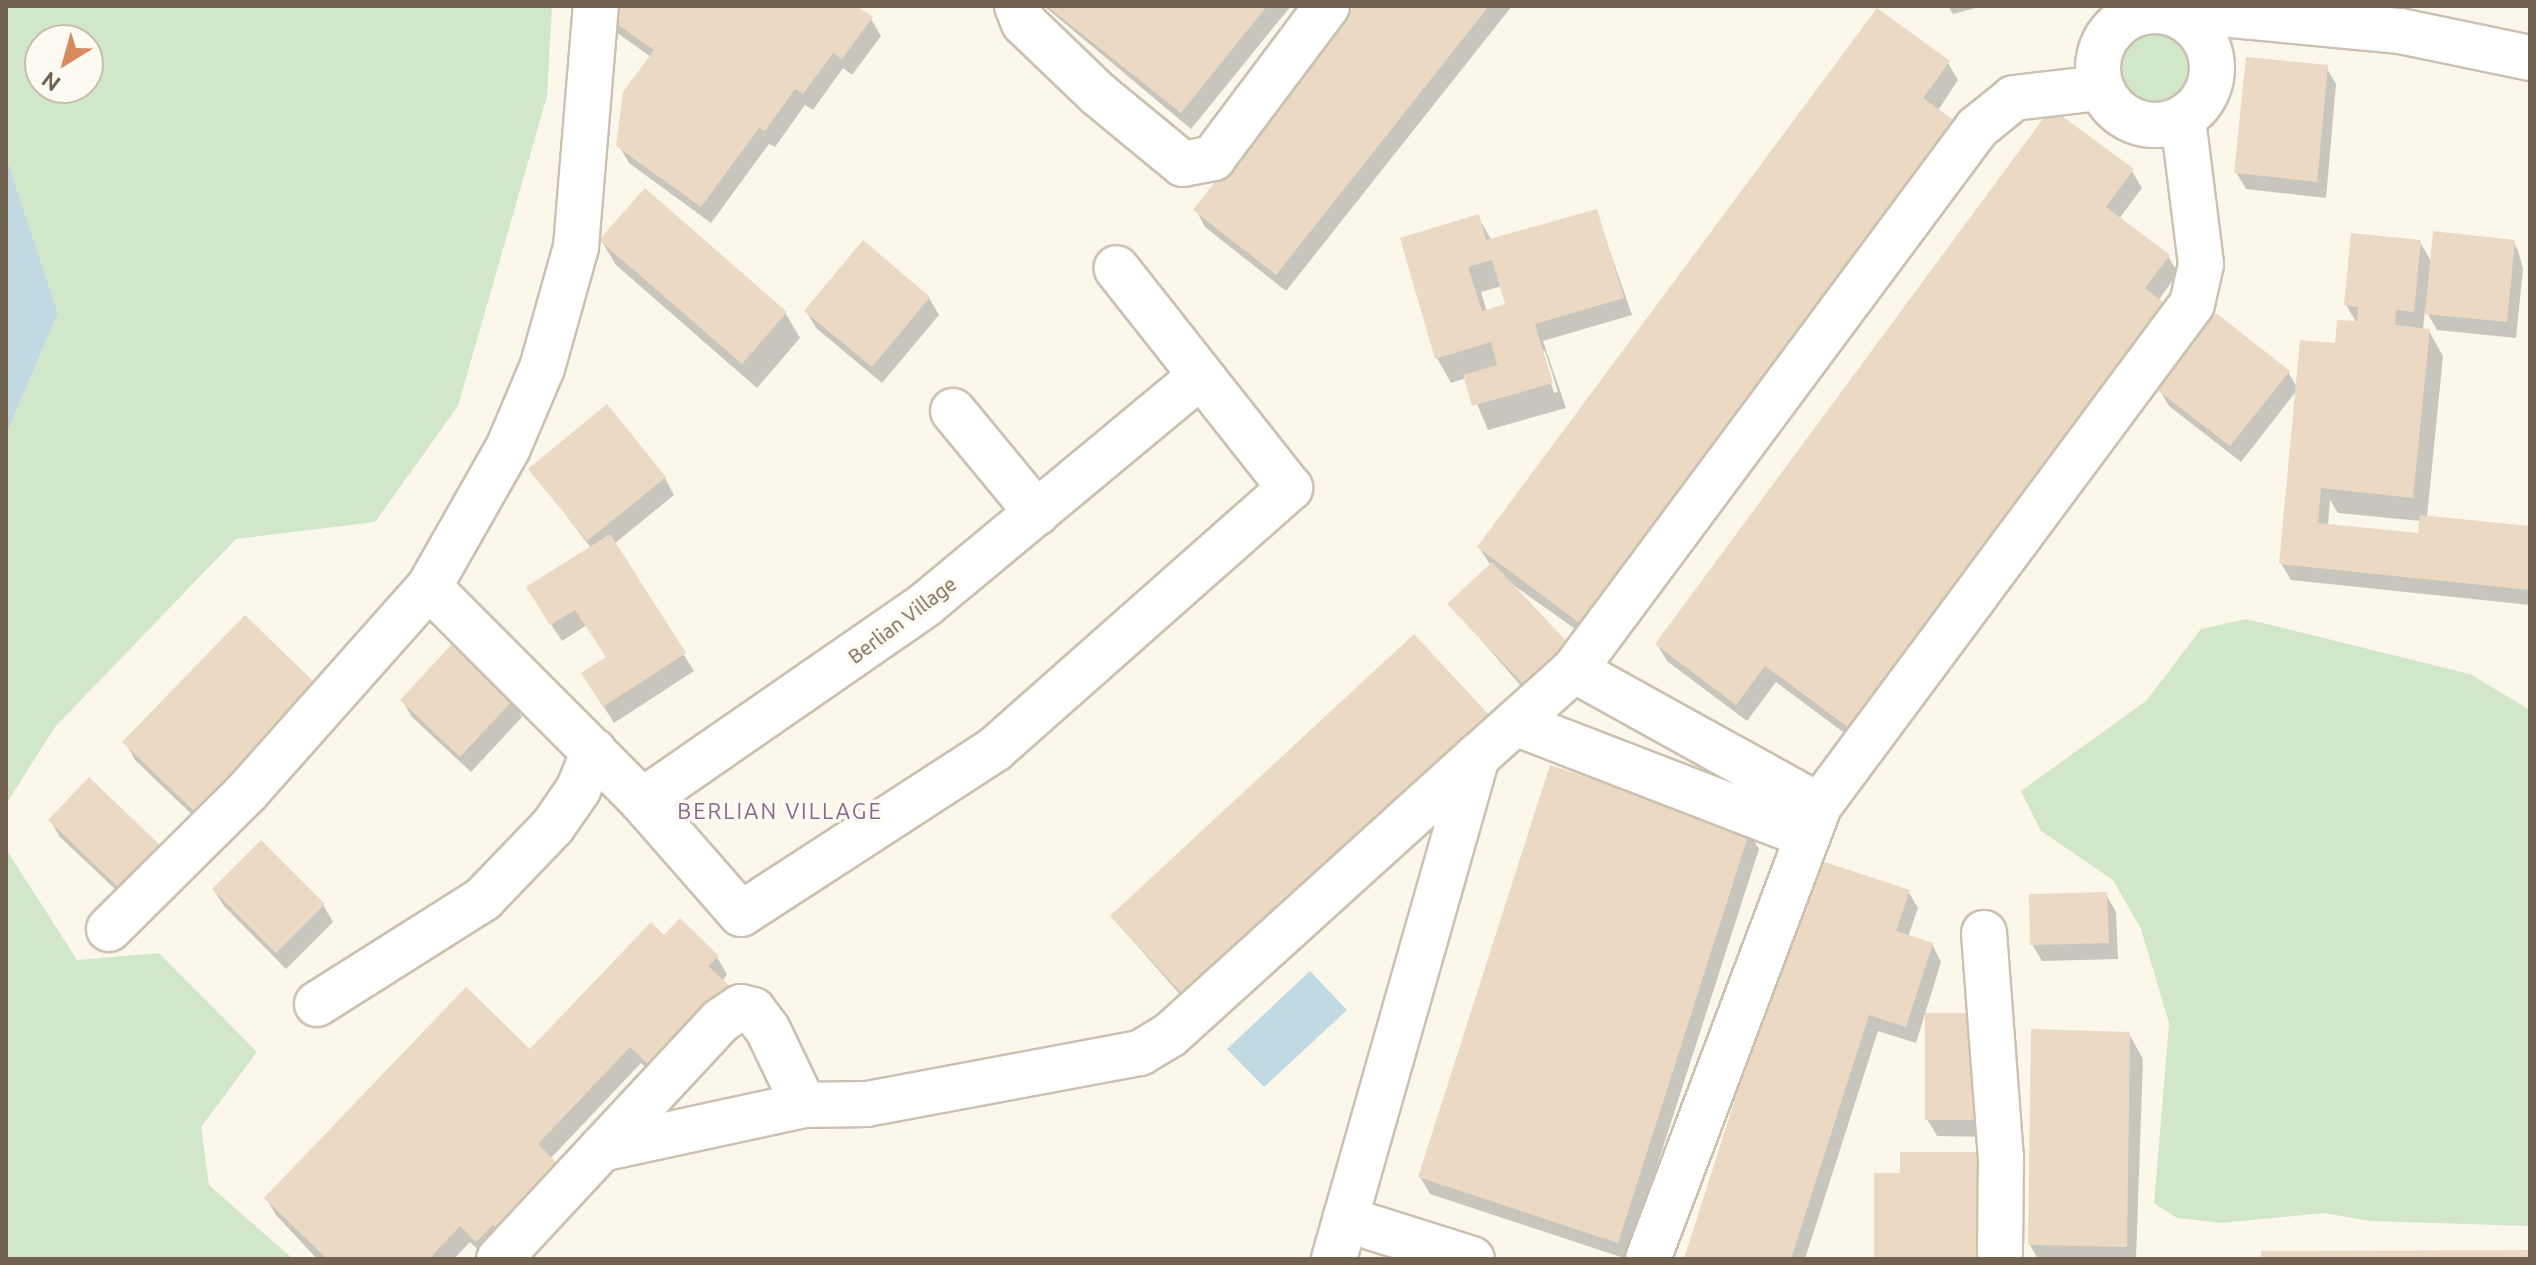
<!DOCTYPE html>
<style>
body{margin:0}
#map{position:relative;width:2536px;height:1265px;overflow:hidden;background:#fbf7eb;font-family:Ubuntu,sans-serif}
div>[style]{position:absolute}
.green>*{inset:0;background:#d2e7ca}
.round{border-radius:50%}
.water>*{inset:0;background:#c1d9e3}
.shadow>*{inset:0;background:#0003}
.building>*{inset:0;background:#ebd9c3}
.roads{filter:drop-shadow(2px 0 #ccc1b1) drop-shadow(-2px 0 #ccc1b1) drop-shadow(0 2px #ccc1b1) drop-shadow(0 -2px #ccc1b1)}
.minor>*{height:44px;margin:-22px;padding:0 22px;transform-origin:22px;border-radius:22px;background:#fff}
.minor>.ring{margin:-22px;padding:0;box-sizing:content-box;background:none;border:44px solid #fff;border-radius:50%}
span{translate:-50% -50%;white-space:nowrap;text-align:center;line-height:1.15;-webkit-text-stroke:7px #fdfaf1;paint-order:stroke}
.street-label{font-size:20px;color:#736250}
.neighbourhood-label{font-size:22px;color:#88688f;letter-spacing:2px}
.frame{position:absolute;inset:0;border:8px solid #736250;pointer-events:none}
.north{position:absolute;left:24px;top:24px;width:80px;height:80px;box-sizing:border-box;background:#fdfaf1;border:2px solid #c6bdb1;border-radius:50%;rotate:217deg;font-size:22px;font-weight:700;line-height:32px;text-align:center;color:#736250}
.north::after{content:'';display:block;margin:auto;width:28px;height:36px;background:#d78a5d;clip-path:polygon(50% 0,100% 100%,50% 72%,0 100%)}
</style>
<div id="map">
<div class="green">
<i style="clip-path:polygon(evenodd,6px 6px,552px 6px,547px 96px,458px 406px,375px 522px,236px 539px,55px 727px,6px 804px,6px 435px,58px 313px,6px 156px,6px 6px,40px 40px,88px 40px,88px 88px,40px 88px,40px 40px)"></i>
<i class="round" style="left:2108px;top:22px;width:88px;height:88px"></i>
<i style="clip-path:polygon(2246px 619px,2470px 674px,2530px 710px,2530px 1226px,2370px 1221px,2324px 1213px,2221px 1223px,2177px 1218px,2154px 1203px,2169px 1023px,2141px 929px,2113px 880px,2041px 831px,2021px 791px,2146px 701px,2201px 629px)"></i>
<i style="clip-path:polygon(6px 849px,77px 960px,159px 953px,257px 1052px,201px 1127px,209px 1185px,293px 1259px,6px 1259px)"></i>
</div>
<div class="water">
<i style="clip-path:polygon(6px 156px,58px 313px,6px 435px)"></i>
<i style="clip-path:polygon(1310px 971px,1347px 1010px,1264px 1087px,1227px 1049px)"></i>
</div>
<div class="shadow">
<i style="clip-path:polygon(854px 6px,871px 19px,881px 36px,852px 75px,843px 68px,813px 110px,805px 105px,775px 147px,769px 144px,711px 223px,629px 163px,619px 146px,651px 57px,616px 32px,606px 15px)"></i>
<i style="clip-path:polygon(1044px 6px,1291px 6px,1191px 129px)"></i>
<i style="clip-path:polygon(1357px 6px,1512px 6px,1286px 291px,1205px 227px,1196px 210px)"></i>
<i style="clip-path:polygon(1948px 6px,1983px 6px,1953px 14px)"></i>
<i style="clip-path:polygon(2347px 6px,2399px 6px,2397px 16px)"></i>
<i style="clip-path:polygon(1948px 63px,1958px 80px,1591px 640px,1506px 580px,1567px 645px,1534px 701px,1450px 604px,1491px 566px,1479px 547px)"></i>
<i style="clip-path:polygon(2326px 67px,2336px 84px,2326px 198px,2246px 189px,2236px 172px)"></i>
<i style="clip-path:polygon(2132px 171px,2142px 188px,2119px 219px,2168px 256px,2178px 273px,2158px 301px,2172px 321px,1859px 744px,1776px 682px,1747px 721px,1667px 661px,1657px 644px)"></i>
<i style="clip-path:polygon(evenodd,1596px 211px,1632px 315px,1543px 341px,1566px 408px,1488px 430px,1466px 378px,1451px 383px,1437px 358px,1478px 217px,1492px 241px,1596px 211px,1502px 286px,1510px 314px,1487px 312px,1481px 292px,1502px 286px,1596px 211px,1541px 351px,1545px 351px,1558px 392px,1554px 393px,1541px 351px)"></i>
<i style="clip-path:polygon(601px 240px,786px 314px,800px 338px,757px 388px,616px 265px)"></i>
<i style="clip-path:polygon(evenodd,2420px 242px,2432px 263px,2513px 242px,2518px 250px,2523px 269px,2516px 338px,2437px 330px,2425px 309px,2423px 330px,2429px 331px,2443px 356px,2427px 517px,2530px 528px,2530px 605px,2291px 580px,2281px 563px,2298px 389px,2241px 462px,2169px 406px,2159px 389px,2288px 372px,2298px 389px,2357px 323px,2346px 305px,2420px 242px,2330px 500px,2338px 513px,2421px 521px,2420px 535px,2328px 526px,2330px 500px)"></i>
<i style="clip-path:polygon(929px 298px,939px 315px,882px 383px,816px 328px,806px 311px)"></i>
<i style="clip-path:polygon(531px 469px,665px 478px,674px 495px,614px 544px,694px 671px,614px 723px,594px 691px,608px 658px,587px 625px,562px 641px,538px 605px,591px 548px)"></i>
<i style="clip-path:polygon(1414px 637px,1197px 1014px,1112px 917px)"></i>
<i style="clip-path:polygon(316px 686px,206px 828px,135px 760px,125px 742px)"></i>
<i style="clip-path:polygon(402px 700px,512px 700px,522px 717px,471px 772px,412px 717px)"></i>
<i style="clip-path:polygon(50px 820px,170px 865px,132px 905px,60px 837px)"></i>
<i style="clip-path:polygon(1749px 832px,1759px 849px,1627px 1259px,1430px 1194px,1420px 1177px)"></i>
<i style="clip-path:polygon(214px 890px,323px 905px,333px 922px,286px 969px,224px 906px)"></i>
<i style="clip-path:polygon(1908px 891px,1918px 908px,1908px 937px,1932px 944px,1941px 962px,1916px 1043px,1878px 1031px,1805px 1259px,1686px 1259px)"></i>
<i style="clip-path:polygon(2106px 894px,2116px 912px,2118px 959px,2042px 961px,2032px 944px)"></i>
<i style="clip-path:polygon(664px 938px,717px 957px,727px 974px,663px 1085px,641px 1063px,550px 1159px,487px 1258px,470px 1242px,454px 1259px,317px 1259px,276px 1215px,266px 1198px,530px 1051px)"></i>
<i style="clip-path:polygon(1989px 1033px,1990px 1137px,1937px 1136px,1927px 1119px)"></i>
<i style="clip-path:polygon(2129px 1034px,2143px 1059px,2136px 1259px,2038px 1259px,2030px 1245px)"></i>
</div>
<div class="building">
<i style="clip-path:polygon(610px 6px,856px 6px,873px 17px,842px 59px,833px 53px,803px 94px,795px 89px,765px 131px,759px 128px,701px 207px,616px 146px,623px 92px,654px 50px,604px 15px)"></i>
<i style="clip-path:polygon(1047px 6px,1267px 6px,1181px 113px)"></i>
<i style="clip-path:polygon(1354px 6px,1489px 6px,1276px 275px,1193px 210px)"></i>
<i style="clip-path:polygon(1877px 8px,1950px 61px,1923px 98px,1955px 121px,1581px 624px,1477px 547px)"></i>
<i style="clip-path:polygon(2246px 57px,2328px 65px,2317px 182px,2234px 173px)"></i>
<i style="clip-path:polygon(2051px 108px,2134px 169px,2106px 207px,2170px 255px,2145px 288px,2163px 302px,1849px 728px,1765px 666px,1736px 705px,1655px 644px)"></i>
<i style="clip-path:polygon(645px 188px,787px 312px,742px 364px,599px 240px)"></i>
<i style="clip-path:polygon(evenodd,1597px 209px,1624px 298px,1535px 324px,1553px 383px,1472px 406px,1463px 375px,1497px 365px,1491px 342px,1435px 359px,1400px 238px,1479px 214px,1486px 240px,1597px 209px,1492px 260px,1505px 304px,1482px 311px,1468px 267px,1492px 260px)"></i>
<i style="clip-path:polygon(2433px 231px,2515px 240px,2507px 322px,2425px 314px)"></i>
<i style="clip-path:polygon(2351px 233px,2421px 240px,2414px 312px,2396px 310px,2395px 325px,2430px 329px,2413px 498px,2321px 488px,2318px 523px,2418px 533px,2420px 515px,2530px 526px,2530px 590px,2279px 564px,2300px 340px,2335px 343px,2337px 320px,2357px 321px,2358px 307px,2344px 305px)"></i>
<i style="clip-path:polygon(863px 240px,930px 297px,872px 367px,804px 311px)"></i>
<i style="clip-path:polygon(2216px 313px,2290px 371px,2230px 446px,2156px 389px)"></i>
<i style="clip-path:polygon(607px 404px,666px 477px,587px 541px,528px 469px)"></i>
<i style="clip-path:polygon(610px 534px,686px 653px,603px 707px,581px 673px,606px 657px,575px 610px,550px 625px,526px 587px)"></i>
<i style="clip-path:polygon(1492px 562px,1569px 644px,1524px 685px,1447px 604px)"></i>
<i style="clip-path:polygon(245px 615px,317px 685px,195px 812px,122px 742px)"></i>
<i style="clip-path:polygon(1414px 634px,1490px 716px,1186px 998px,1110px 916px)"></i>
<i style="clip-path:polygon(453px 643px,514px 699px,460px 757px,400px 700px)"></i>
<i style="clip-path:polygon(1550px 765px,1750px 830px,1618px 1243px,1418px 1177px)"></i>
<i style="clip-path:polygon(89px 777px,162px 847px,121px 890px,48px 820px)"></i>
<i style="clip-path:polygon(261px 840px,325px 904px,276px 953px,212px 889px)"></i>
<i style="clip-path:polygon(1812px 858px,1910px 890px,1896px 931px,1933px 943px,1906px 1027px,1869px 1015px,1791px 1259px,1684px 1259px)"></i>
<i style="clip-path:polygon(2107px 892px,2109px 943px,2030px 945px,2029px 894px)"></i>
<i style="clip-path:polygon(680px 918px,719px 956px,708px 966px,731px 987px,653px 1069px,630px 1047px,538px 1144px,560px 1166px,499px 1230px,493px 1225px,476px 1242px,460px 1226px,429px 1259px,327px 1259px,264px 1198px,466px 987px,530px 1049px,651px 922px,664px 935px)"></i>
<i style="clip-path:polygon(1925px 1013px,1981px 1013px,1981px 1120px,1925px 1120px)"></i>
<i style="clip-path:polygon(2031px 1029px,2130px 1032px,2127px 1247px,2028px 1245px)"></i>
<i style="clip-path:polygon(1900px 1152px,1981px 1152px,1982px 1259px,1874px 1259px,1874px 1173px,1900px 1173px)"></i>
<i style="clip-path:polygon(2530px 1250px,2530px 1259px,2261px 1259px,2261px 1251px)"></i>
</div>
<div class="roads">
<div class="minor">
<i style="left:1017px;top:6px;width:18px;rotate:68deg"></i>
<i style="left:1024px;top:23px;width:103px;rotate:43.8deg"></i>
<i style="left:1098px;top:94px;width:110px;rotate:39.5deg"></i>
<i style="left:1183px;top:164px;width:31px;rotate:-11deg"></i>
<i style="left:1213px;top:158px;width:190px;rotate:-53.1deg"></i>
<i class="ring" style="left:2098px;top:11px;width:70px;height:70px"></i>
<i style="left:2197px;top:28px;width:29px;rotate:-29deg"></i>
<i style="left:2222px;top:14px;width:179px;rotate:5.5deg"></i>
<i style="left:2400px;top:31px;width:133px;rotate:11.7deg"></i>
<i style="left:2100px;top:88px;width:87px;rotate:173.4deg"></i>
<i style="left:2014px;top:98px;width:48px;rotate:141deg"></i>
<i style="left:1977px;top:128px;width:675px;rotate:126.63deg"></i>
<i style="left:1574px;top:670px;width:280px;rotate:29deg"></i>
<i style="left:1819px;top:806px;width:625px;rotate:-53.39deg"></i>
<i style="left:2192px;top:304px;width:41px;rotate:-77.3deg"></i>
<i style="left:2201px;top:264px;width:146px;rotate:-97.1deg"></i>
<i style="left:953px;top:411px;width:132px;rotate:50.5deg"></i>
<i style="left:429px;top:587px;width:302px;rotate:45.1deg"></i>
<i style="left:642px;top:801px;width:346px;rotate:-34.7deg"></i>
<i style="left:926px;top:604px;width:357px;rotate:-39.7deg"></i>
<i style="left:1515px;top:723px;width:314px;rotate:21.1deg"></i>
<i style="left:642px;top:801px;width:150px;rotate:48.8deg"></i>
<i style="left:741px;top:914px;width:303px;rotate:-33deg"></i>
<i style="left:995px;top:749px;width:394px;rotate:-41.5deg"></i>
<i style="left:1290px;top:488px;width:280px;rotate:-128.3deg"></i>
<i style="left:109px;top:929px;width:194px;rotate:-44.8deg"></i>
<i style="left:247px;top:792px;width:274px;rotate:-48.4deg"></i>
<i style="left:429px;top:587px;width:160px;rotate:-60.4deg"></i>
<i style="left:508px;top:448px;width:87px;rotate:-67deg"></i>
<i style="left:542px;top:368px;width:126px;rotate:-74.3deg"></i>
<i style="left:576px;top:247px;width:242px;rotate:-85.3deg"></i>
<i style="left:1984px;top:933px;width:225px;rotate:85.7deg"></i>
<i style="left:2001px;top:1157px;width:102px;rotate:90.6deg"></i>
<i style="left:317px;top:1004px;width:196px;rotate:-32.3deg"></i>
<i style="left:483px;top:899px;width:101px;rotate:-46.2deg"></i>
<i style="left:553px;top:826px;width:44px;rotate:-55.2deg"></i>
<i style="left:578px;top:790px;width:42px;rotate:-67.7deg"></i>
<i style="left:601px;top:1149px;width:208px;rotate:-12.2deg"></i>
<i style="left:804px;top:1105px;width:63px;rotate:-0.9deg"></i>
<i style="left:867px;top:1104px;width:278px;rotate:-10.6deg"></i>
<i style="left:1140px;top:1053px;width:35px;rotate:-31deg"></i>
<i style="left:1170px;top:1035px;width:414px;rotate:-42.2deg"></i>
<i style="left:1345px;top:1219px;width:133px;rotate:17.5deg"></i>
<i style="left:499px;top:1259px;width:325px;rotate:-47.1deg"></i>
<i style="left:720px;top:1021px;width:25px;rotate:-34deg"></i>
<i style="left:741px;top:1007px;width:12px;rotate:14deg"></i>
<i style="left:753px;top:1010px;width:25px;rotate:53deg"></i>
<i style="left:768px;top:1030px;width:83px;rotate:64.4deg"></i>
<i style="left:1334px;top:1259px;width:522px;rotate:-74.1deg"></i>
<i style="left:1477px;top:757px;width:130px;rotate:-41.9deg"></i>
<i style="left:1648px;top:1259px;width:484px;rotate:-69.3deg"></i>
</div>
</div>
<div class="street-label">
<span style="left:902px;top:620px;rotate:-37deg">Berlian Village</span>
</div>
<div class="neighbourhood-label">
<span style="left:780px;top:811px">BERLIAN VILLAGE</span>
</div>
<div class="frame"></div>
<div class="north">N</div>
</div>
